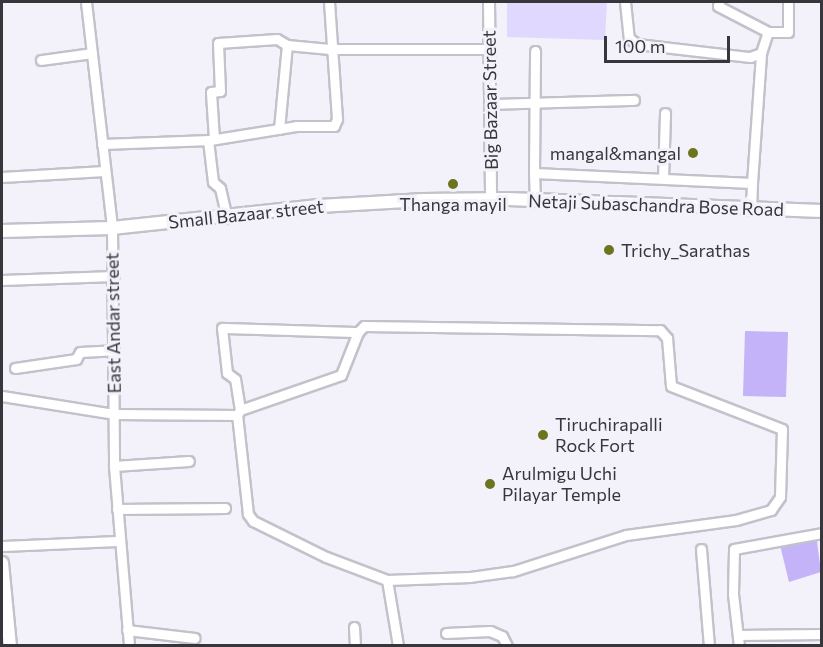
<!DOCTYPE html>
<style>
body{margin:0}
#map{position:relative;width:823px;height:647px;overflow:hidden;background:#f3f1fa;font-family:Commissioner,sans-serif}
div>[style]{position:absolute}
.green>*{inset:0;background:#e0d8fe}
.water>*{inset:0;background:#c4b3f8}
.roads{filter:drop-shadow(2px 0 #c3c1ca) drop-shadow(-2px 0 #c3c1ca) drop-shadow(0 2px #c3c1ca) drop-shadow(0 -2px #c3c1ca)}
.minor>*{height:9px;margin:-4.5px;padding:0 4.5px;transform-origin:4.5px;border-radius:4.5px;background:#fff}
.tertiary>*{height:10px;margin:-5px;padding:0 5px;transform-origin:5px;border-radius:5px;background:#fff}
.secondary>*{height:12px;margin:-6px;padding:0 6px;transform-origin:6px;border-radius:6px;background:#fff}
.dots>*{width:16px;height:16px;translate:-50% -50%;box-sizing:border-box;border:3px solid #f3f1fa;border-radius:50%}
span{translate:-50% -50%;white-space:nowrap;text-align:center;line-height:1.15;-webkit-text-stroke:6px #f3f1fa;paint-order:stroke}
.street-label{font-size:18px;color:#37363a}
.poi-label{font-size:18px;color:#37363a}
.right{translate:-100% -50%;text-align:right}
.left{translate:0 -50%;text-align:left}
.frame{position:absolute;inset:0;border:3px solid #37363a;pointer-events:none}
.scale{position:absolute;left:604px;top:36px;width:126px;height:27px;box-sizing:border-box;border:3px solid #37363a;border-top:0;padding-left:8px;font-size:18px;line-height:21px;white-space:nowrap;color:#37363a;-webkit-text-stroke:4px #f3f1fa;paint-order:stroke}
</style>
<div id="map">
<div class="green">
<i style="clip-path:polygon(507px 2px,607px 2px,605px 40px,507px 37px)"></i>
</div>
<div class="water">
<i style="clip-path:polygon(745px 331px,788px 332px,786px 397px,743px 396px)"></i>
<i style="clip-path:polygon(816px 534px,821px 572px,789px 582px,780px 545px)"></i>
</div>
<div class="roads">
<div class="minor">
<i style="left:86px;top:2px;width:227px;rotate:83.4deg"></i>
<i style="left:112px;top:228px;width:238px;rotate:89.5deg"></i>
<i style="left:114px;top:466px;width:181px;rotate:85.2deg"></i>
<i style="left:625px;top:2px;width:36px;rotate:84deg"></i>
<i style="left:629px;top:38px;width:10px;rotate:37deg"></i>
<i style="left:637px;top:44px;width:114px;rotate:6.6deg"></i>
<i style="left:750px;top:57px;width:12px;rotate:-20deg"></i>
<i style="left:719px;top:2px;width:4px;rotate:104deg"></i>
<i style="left:718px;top:6px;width:56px;rotate:27.5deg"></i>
<i style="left:41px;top:60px;width:51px;rotate:-7.8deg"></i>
<i style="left:490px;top:104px;width:144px;rotate:-1.6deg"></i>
<i style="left:279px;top:129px;width:84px;rotate:-84.6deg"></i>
<i style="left:287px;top:45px;width:43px;rotate:5.3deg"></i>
<i style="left:330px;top:49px;width:159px"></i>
<i style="left:214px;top:139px;width:47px;rotate:-93.7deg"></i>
<i style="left:211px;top:92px;width:9px;rotate:-6deg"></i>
<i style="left:220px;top:91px;width:48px;rotate:-92.4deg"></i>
<i style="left:218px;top:43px;width:59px;rotate:-3.9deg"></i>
<i style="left:277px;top:39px;width:12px;rotate:31deg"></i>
<i style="left:208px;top:140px;width:42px;rotate:83.2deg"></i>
<i style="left:213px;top:182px;width:9px;rotate:41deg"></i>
<i style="left:220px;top:188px;width:31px;rotate:77deg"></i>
<i style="left:102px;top:144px;width:108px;rotate:-2.1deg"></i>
<i style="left:210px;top:140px;width:87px;rotate:-9.2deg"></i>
<i style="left:296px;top:126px;width:38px"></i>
<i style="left:334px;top:126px;width:8px;rotate:-67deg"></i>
<i style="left:337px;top:119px;width:117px;rotate:-93.9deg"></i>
<i style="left:534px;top:173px;width:122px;rotate:-89.5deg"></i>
<i style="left:2px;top:177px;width:102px;rotate:-3.4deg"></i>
<i style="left:663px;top:178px;width:65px;rotate:-88.2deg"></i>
<i style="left:752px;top:183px;width:130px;rotate:-86deg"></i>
<i style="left:761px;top:53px;width:22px;rotate:-72deg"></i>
<i style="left:768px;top:32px;width:20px"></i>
<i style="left:788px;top:32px;width:30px;rotate:-90deg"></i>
<i style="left:535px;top:201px;width:28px;rotate:-92deg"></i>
<i style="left:534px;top:173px;width:218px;rotate:2.6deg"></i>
<i style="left:752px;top:183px;width:27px;rotate:92deg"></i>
<i style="left:2px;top:280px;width:112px;rotate:-2deg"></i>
<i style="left:15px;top:368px;width:62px;rotate:-8.4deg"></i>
<i style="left:76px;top:359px;width:8px;rotate:-60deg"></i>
<i style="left:80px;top:352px;width:34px;rotate:-3deg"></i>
<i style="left:2px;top:396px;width:113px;rotate:9.1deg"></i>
<i style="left:114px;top:414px;width:123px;rotate:0.5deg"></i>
<i style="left:237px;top:415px;width:6px;rotate:-59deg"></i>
<i style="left:240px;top:410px;width:107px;rotate:-19.1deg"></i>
<i style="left:341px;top:375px;width:46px;rotate:-68.4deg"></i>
<i style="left:358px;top:332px;width:8px;rotate:-45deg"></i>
<i style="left:364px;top:326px;width:296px;rotate:0.8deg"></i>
<i style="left:660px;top:330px;width:11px;rotate:49deg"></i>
<i style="left:667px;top:338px;width:48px;rotate:85.2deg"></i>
<i style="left:671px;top:386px;width:119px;rotate:21.2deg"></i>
<i style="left:782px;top:429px;width:68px;rotate:91.7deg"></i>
<i style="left:780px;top:497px;width:16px;rotate:125deg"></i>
<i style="left:771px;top:510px;width:36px;rotate:164deg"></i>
<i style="left:736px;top:520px;width:111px;rotate:172.2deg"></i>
<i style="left:626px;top:535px;width:119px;rotate:162.3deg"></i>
<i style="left:513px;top:571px;width:43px;rotate:172.1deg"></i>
<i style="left:470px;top:577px;width:83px;rotate:177.9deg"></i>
<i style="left:387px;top:580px;width:65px;rotate:-159.3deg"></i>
<i style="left:326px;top:557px;width:81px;rotate:-153.7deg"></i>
<i style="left:253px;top:521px;width:9px;rotate:-126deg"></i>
<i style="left:248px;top:514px;width:100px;rotate:-96.3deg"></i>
<i style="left:240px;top:410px;width:31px;rotate:-99deg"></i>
<i style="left:235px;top:379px;width:10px;rotate:-143deg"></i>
<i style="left:227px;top:373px;width:45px;rotate:-96.3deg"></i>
<i style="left:222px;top:328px;width:136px;rotate:1.7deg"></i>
<i style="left:114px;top:466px;width:75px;rotate:-3.8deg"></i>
<i style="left:117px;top:509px;width:108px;rotate:-0.5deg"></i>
<i style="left:2px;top:546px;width:116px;rotate:-2.5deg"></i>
<i style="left:701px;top:549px;width:97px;rotate:85.3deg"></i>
<i style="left:387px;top:580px;width:67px;rotate:80.5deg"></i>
<i style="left:354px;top:627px;width:19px;rotate:87deg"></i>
<i style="left:127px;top:630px;width:68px;rotate:6.7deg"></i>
<i style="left:446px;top:633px;width:44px;rotate:-2.6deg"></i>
<i style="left:490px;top:631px;width:13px;rotate:23deg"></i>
<i style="left:502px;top:636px;width:11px;rotate:63deg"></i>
<i style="left:738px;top:635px;width:84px;rotate:-0.7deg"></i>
<i style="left:739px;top:646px;width:52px;rotate:-96.6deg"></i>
<i style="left:733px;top:594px;width:45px;rotate:-88.7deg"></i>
<i style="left:734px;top:549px;width:89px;rotate:-10.3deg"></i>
</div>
<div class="tertiary">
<i style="left:489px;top:2px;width:197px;rotate:89.4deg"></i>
</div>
<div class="secondary">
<i style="left:2px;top:231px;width:110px;rotate:-1.6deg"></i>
<i style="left:112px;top:228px;width:208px;rotate:-6.1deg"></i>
<i style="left:319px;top:206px;width:105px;rotate:-3.3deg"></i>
<i style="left:424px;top:200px;width:84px;rotate:-0.7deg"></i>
<i style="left:508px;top:199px;width:314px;rotate:2.2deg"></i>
<i style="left:2px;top:563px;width:83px;rotate:84.5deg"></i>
</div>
</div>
<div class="dots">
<i style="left:693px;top:153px;background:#6c751e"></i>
<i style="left:453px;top:184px;background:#6c751e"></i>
<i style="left:609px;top:250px;background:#6c751e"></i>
<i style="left:543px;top:435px;background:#6c751e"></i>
<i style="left:490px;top:484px;background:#6c751e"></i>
</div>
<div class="street-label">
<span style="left:490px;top:100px;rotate:-91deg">Big Bazaar Street</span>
<span style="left:656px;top:205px;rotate:2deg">Netaji Subaschandra Bose Road</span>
<span style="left:246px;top:214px;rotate:-6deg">Small Bazaar street</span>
<span style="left:113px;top:323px;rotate:-91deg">East Andar street</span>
</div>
<div class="poi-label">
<span class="right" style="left:681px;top:153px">mangal&amp;mangal</span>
<span style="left:453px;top:204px">Thanga mayil</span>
<span class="left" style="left:621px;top:250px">Trichy_Sarathas</span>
<span class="left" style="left:555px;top:435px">Tiruchirapalli<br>Rock Fort</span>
<span class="left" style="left:502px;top:484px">Arulmigu Uchi<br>Pilayar Temple</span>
</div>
<div class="frame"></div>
<div class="scale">100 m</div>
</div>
